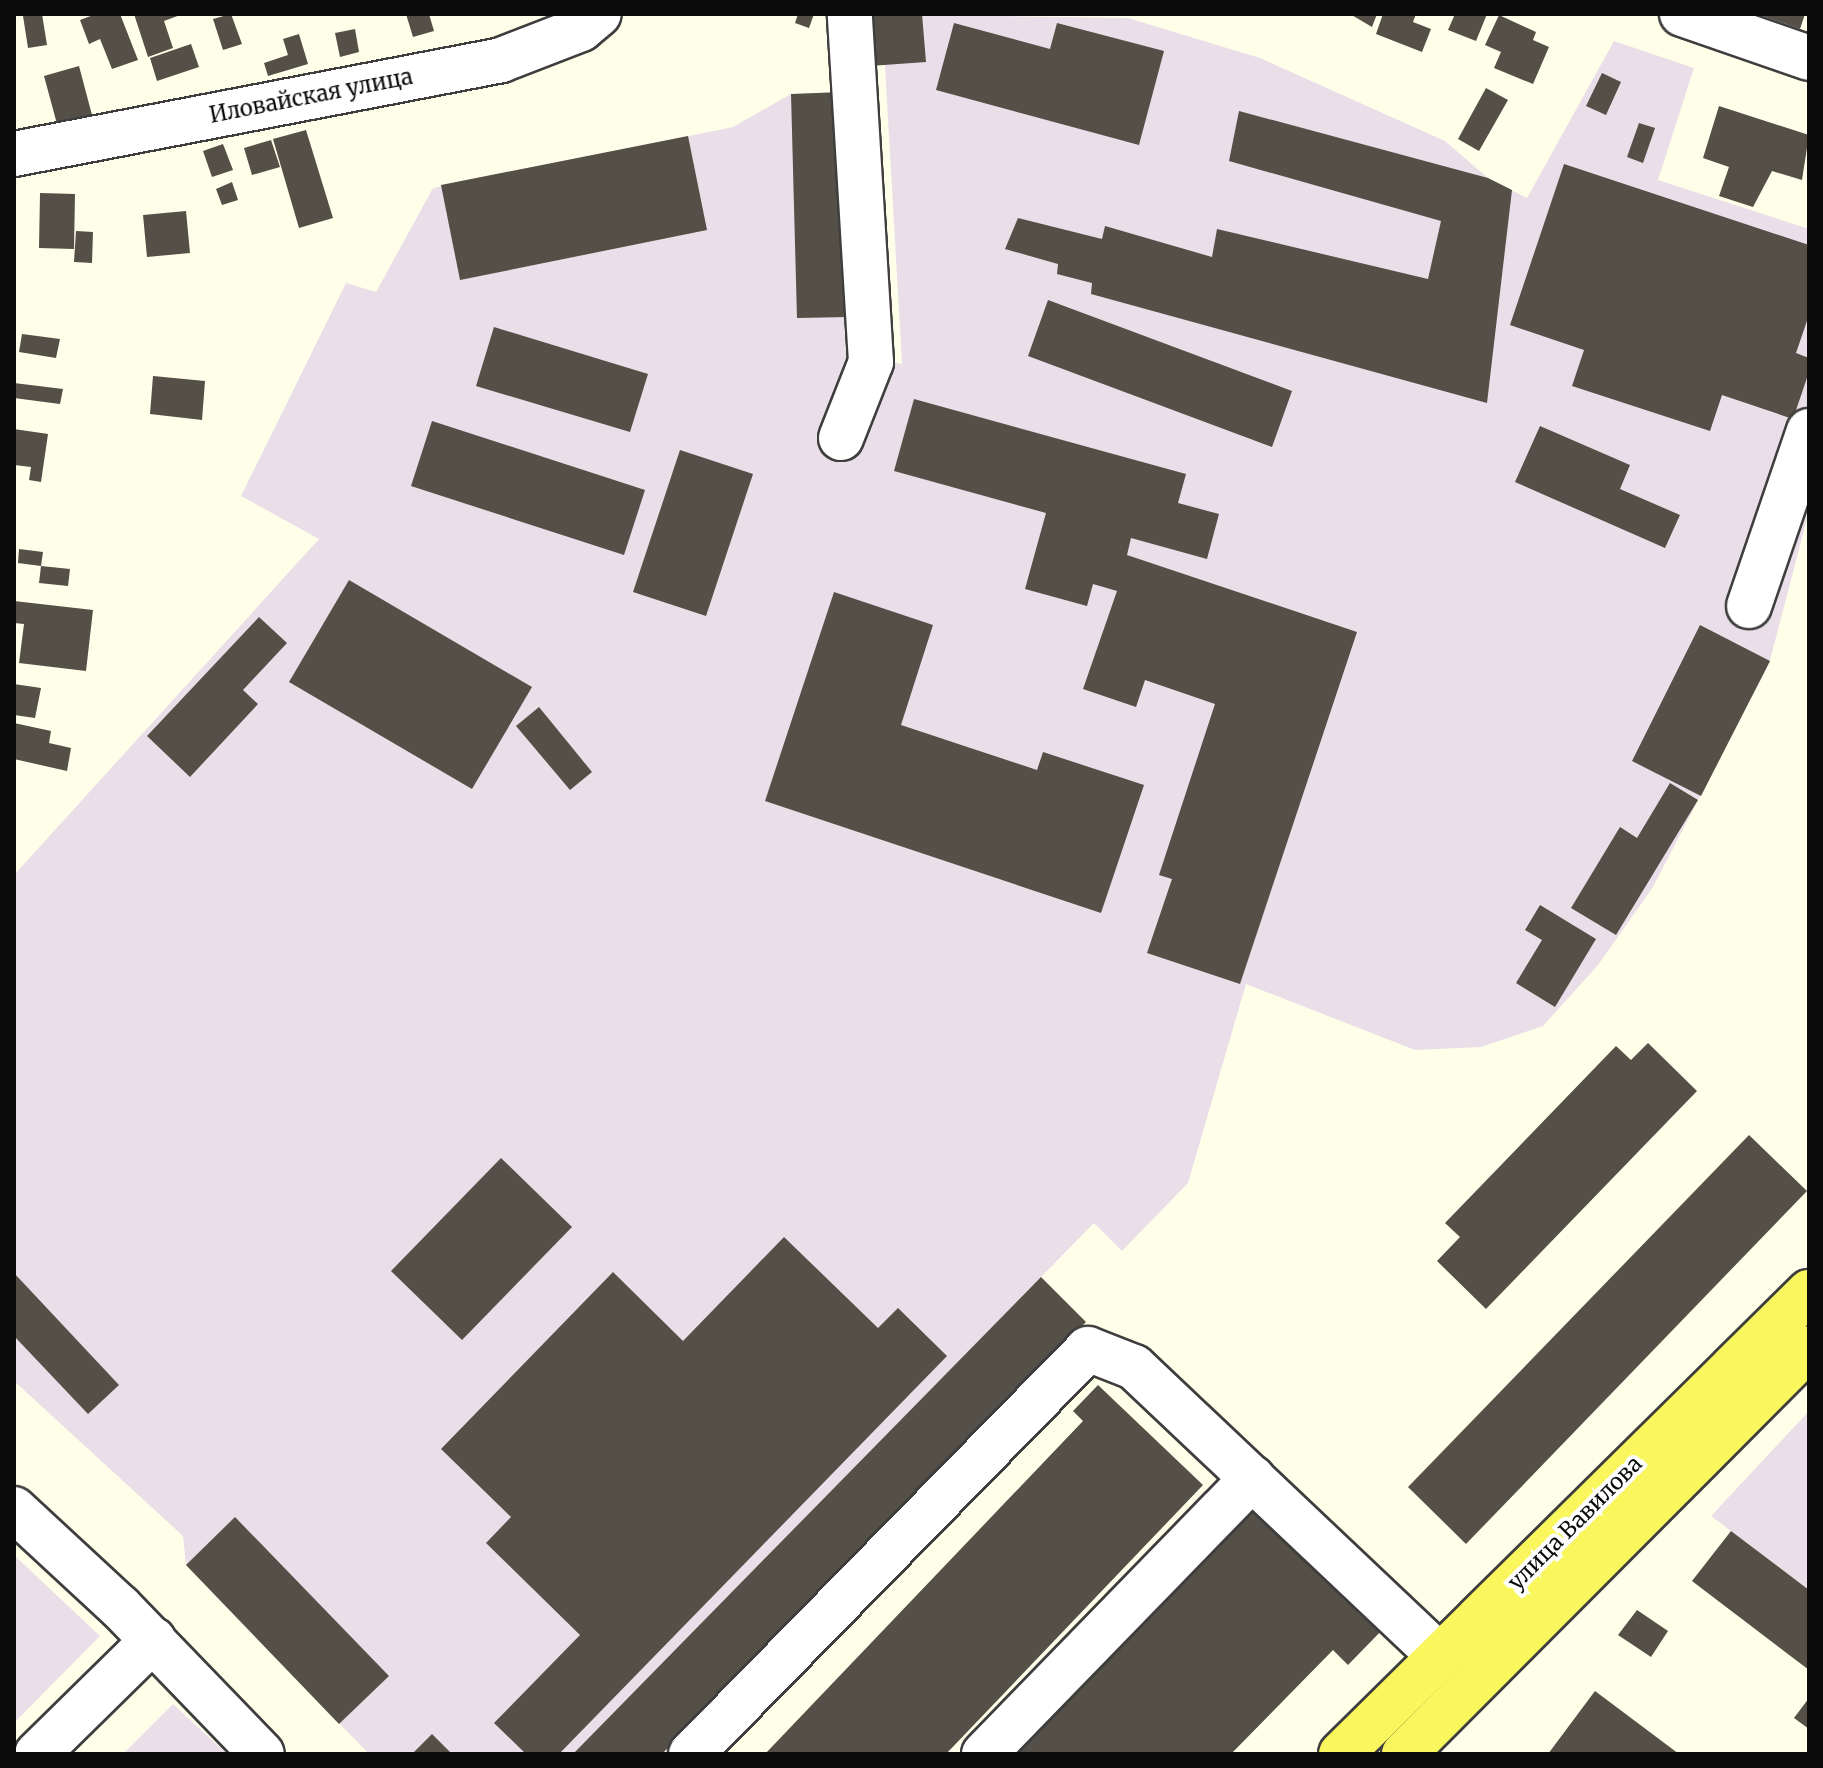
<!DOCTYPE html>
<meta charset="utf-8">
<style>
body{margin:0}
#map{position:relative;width:1823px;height:1768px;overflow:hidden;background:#ffffe9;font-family:Merriweather,serif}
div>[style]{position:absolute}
.industrial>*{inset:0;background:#eadfe9}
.building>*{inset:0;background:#544f47}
.roads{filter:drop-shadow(2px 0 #3e3e3e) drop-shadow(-2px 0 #3e3e3e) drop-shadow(0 2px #3e3e3e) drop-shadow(0 -2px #3e3e3e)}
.minor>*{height:44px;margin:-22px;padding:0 22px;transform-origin:22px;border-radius:22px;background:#fff}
.major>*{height:44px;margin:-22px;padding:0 22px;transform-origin:22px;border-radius:22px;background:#faf65e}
span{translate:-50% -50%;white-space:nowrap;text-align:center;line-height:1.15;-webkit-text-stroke:8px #fff;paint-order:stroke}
.street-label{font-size:22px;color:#0b0b0b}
.frame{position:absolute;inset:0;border:16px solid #0b0b0b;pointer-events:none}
</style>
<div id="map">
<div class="industrial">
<i style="clip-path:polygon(882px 14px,1128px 18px,1260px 58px,1445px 141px,1488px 178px,1527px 198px,1614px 41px,1694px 68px,1658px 180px,1809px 229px,1809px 511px,1769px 664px,1653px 887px,1598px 965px,1543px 1026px,1481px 1047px,1415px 1050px,1246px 984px,1188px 1183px,1122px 1251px,1094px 1223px,573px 1754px,369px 1754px,186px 1565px,183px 1536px,14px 1381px,14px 875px,319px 539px,241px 496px,346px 283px,376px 292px,433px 188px,733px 127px,791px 94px,843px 92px,886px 360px,902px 364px)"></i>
<i style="clip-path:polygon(1809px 1411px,1809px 1590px,1711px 1516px)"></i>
<i style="clip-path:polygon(14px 1555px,100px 1636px,14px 1723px)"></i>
<i style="clip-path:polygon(173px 1704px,227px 1754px,123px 1754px)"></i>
</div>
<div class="building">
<i style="clip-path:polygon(42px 14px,47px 45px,28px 48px,23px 16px)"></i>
<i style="clip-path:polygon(96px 14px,120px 14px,138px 60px,112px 69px,100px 39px,89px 44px,80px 20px)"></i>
<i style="clip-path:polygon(134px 14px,183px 14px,164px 21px,173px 48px,148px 57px)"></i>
<i style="clip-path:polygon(231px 14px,242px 44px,223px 50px,213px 19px)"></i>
<i style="clip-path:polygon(406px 14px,429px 14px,434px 31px,413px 37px)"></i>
<i style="clip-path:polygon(798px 14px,814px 14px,809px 28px,795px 23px)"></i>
<i style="clip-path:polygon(865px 14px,922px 14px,926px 62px,870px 66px)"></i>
<i style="clip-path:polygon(1350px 14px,1377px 14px,1372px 27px)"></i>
<i style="clip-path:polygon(1383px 14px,1416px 14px,1413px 22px,1431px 29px,1422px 52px,1376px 34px)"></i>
<i style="clip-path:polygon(1455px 14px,1487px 14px,1476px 41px,1448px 30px)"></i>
<i style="clip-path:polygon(1757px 14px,1805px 14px,1800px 29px)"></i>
<i style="clip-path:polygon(1499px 15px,1536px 32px,1533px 40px,1549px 47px,1533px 84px,1494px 68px,1501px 52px,1485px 45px)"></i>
<i style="clip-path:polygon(954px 23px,1050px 49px,1057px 23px,1164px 51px,1139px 145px,936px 90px)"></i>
<i style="clip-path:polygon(355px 29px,359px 52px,340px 57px,335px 33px)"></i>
<i style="clip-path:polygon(299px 34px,308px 64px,268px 76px,264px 63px,288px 55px,283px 39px)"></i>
<i style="clip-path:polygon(191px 44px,199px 67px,157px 81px,150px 58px)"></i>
<i style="clip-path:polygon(79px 66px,92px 115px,57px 124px,44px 76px)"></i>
<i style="clip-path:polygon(1602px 73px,1621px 82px,1606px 115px,1586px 106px)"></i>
<i style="clip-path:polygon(1486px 88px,1508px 100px,1479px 151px,1458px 139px)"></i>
<i style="clip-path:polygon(843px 92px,849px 317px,797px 318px,791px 94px)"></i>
<i style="clip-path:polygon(1719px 106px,1809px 135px,1802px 180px,1772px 171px,1753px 207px,1719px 196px,1729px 167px,1703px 158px)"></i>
<i style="clip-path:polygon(1239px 111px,1488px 178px,1512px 190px,1487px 403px,1091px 294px,1092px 283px,1057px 274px,1058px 264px,1005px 249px,1018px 218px,1102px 239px,1105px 226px,1212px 257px,1217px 229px,1428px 279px,1441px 221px,1229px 161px)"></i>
<i style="clip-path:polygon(1639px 123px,1655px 128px,1643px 163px,1627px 157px)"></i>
<i style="clip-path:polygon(306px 130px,333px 218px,299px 228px,273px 139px)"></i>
<i style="clip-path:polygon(688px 136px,707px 230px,460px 280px,441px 185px)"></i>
<i style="clip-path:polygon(271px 140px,280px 167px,252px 175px,244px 148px)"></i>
<i style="clip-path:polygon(223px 144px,233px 170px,212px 177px,203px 151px)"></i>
<i style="clip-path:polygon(1564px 164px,1809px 245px,1809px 315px,1796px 353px,1809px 358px,1809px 372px,1793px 419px,1722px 395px,1710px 431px,1572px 386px,1584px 350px,1510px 325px)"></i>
<i style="clip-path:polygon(232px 182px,238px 200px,222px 205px,216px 189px)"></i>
<i style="clip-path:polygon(40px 193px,75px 194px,74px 249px,39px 248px)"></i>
<i style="clip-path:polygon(186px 211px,190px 253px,147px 257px,143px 215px)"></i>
<i style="clip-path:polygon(76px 231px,93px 232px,92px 263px,74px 262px)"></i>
<i style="clip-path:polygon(1048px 300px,1292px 391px,1272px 447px,1028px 356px)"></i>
<i style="clip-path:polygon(494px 327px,648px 374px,630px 432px,476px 386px)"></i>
<i style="clip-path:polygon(22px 334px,60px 339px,56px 358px,19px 352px)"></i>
<i style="clip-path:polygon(153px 376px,205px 381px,202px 420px,150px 414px)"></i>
<i style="clip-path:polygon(14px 383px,63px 389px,60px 404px,14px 398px)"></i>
<i style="clip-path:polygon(914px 399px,1186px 474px,1178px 503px,1219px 514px,1207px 559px,1131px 538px,1127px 555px,1357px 632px,1240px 984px,1147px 953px,1172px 879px,1159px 875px,1215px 704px,1145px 680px,1136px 707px,1083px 689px,1117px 591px,1093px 584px,1087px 606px,1025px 589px,1046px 513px,894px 471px)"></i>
<i style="clip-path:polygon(432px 421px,645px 490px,624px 555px,411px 486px)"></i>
<i style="clip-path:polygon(1540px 426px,1630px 465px,1620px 489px,1680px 515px,1665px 548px,1515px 482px)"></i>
<i style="clip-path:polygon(14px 429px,48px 434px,41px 482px,29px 480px,31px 467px,14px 465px)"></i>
<i style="clip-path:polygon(680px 450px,753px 474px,706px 616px,633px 592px)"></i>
<i style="clip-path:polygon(19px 549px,43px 552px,41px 566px,18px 563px)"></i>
<i style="clip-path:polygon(41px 566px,70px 569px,68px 586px,39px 583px)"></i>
<i style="clip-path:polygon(349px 580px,532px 687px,472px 789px,289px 682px)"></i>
<i style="clip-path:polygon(834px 592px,933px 625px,901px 725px,1037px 770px,1043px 752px,1144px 785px,1101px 913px,765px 801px)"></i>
<i style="clip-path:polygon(14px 601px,93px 610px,86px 671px,19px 663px,24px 624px,14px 623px)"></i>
<i style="clip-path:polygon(259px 617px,287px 643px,243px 690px,258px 704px,190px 777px,147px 736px)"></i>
<i style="clip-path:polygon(1700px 625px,1770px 661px,1701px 796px,1632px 761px)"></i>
<i style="clip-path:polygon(14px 684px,41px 688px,35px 718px,14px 715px)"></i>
<i style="clip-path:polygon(539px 707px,592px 772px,570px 790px,516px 726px)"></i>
<i style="clip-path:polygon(14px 723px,51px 731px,49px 743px,71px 748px,67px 771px,14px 759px)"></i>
<i style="clip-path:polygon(1670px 783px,1698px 800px,1616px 935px,1571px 908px,1620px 827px,1637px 838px)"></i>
<i style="clip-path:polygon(1540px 905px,1596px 939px,1555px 1007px,1516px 983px,1542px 940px,1525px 930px)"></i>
<i style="clip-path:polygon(1648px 1043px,1697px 1091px,1486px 1309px,1437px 1261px,1460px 1237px,1445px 1223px,1616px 1046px,1631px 1060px)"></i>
<i style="clip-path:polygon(1749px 1135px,1807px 1191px,1466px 1544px,1408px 1487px)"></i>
<i style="clip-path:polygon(501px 1158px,572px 1227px,462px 1340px,391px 1271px)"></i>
<i style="clip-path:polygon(784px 1237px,878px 1328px,898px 1308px,947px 1356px,559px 1754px,526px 1754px,494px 1723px,580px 1635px,486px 1543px,511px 1517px,441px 1449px,613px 1272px,683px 1341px)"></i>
<i style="clip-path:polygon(14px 1273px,119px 1385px,88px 1414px,14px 1336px)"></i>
<i style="clip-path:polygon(1041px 1277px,1086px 1322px,662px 1754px,573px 1754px)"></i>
<i style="clip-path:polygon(1098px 1385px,1203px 1485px,946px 1754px,765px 1754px,1083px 1421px,1073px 1411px)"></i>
<i style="clip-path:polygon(1243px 1492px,1384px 1628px,1348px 1665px,1333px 1650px,1231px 1754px,1006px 1754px)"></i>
<i style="clip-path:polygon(235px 1517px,389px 1676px,339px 1724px,186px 1565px)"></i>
<i style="clip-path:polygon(1731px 1531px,1809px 1590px,1809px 1670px,1692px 1581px)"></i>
<i style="clip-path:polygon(1637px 1610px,1668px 1631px,1651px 1657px,1618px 1635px)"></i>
<i style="clip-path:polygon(1595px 1691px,1679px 1754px,1548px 1754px)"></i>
<i style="clip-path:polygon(1809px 1698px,1809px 1729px,1794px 1718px)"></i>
<i style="clip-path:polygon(432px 1734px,452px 1754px,412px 1754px)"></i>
</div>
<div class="roads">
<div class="minor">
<i style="left:1682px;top:14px;width:134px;rotate:19.1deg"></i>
<i style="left:14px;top:154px;width:496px;rotate:-10.9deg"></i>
<i style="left:501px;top:60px;width:86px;rotate:-21.2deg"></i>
<i style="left:581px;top:29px;width:23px;rotate:-40deg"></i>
<i style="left:841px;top:438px;width:82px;rotate:-68.5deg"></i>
<i style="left:871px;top:362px;width:349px;rotate:-93.5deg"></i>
<i style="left:1749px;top:606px;width:185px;rotate:-71.1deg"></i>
<i style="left:14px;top:1509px;width:144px;rotate:42.8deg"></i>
<i style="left:120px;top:1607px;width:204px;rotate:46deg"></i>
<i style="left:37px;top:1754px;width:163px;rotate:-44.5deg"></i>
<i style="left:691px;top:1754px;width:567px;rotate:-45.57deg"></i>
<i style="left:1088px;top:1349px;width:49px;rotate:21.4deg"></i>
<i style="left:1134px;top:1367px;width:421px;rotate:43.4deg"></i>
<i style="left:984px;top:1754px;width:385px;rotate:-45.8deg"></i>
</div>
<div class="major">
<i style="left:1341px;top:1754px;width:658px;rotate:-44.63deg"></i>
<i style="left:1404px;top:1754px;width:573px;rotate:-45.07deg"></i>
</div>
</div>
<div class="street-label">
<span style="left:311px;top:96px;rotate:-11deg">Иловайская улица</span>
<span style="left:1575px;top:1523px;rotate:-45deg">улица Вавилова</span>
</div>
<div class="frame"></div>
</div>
